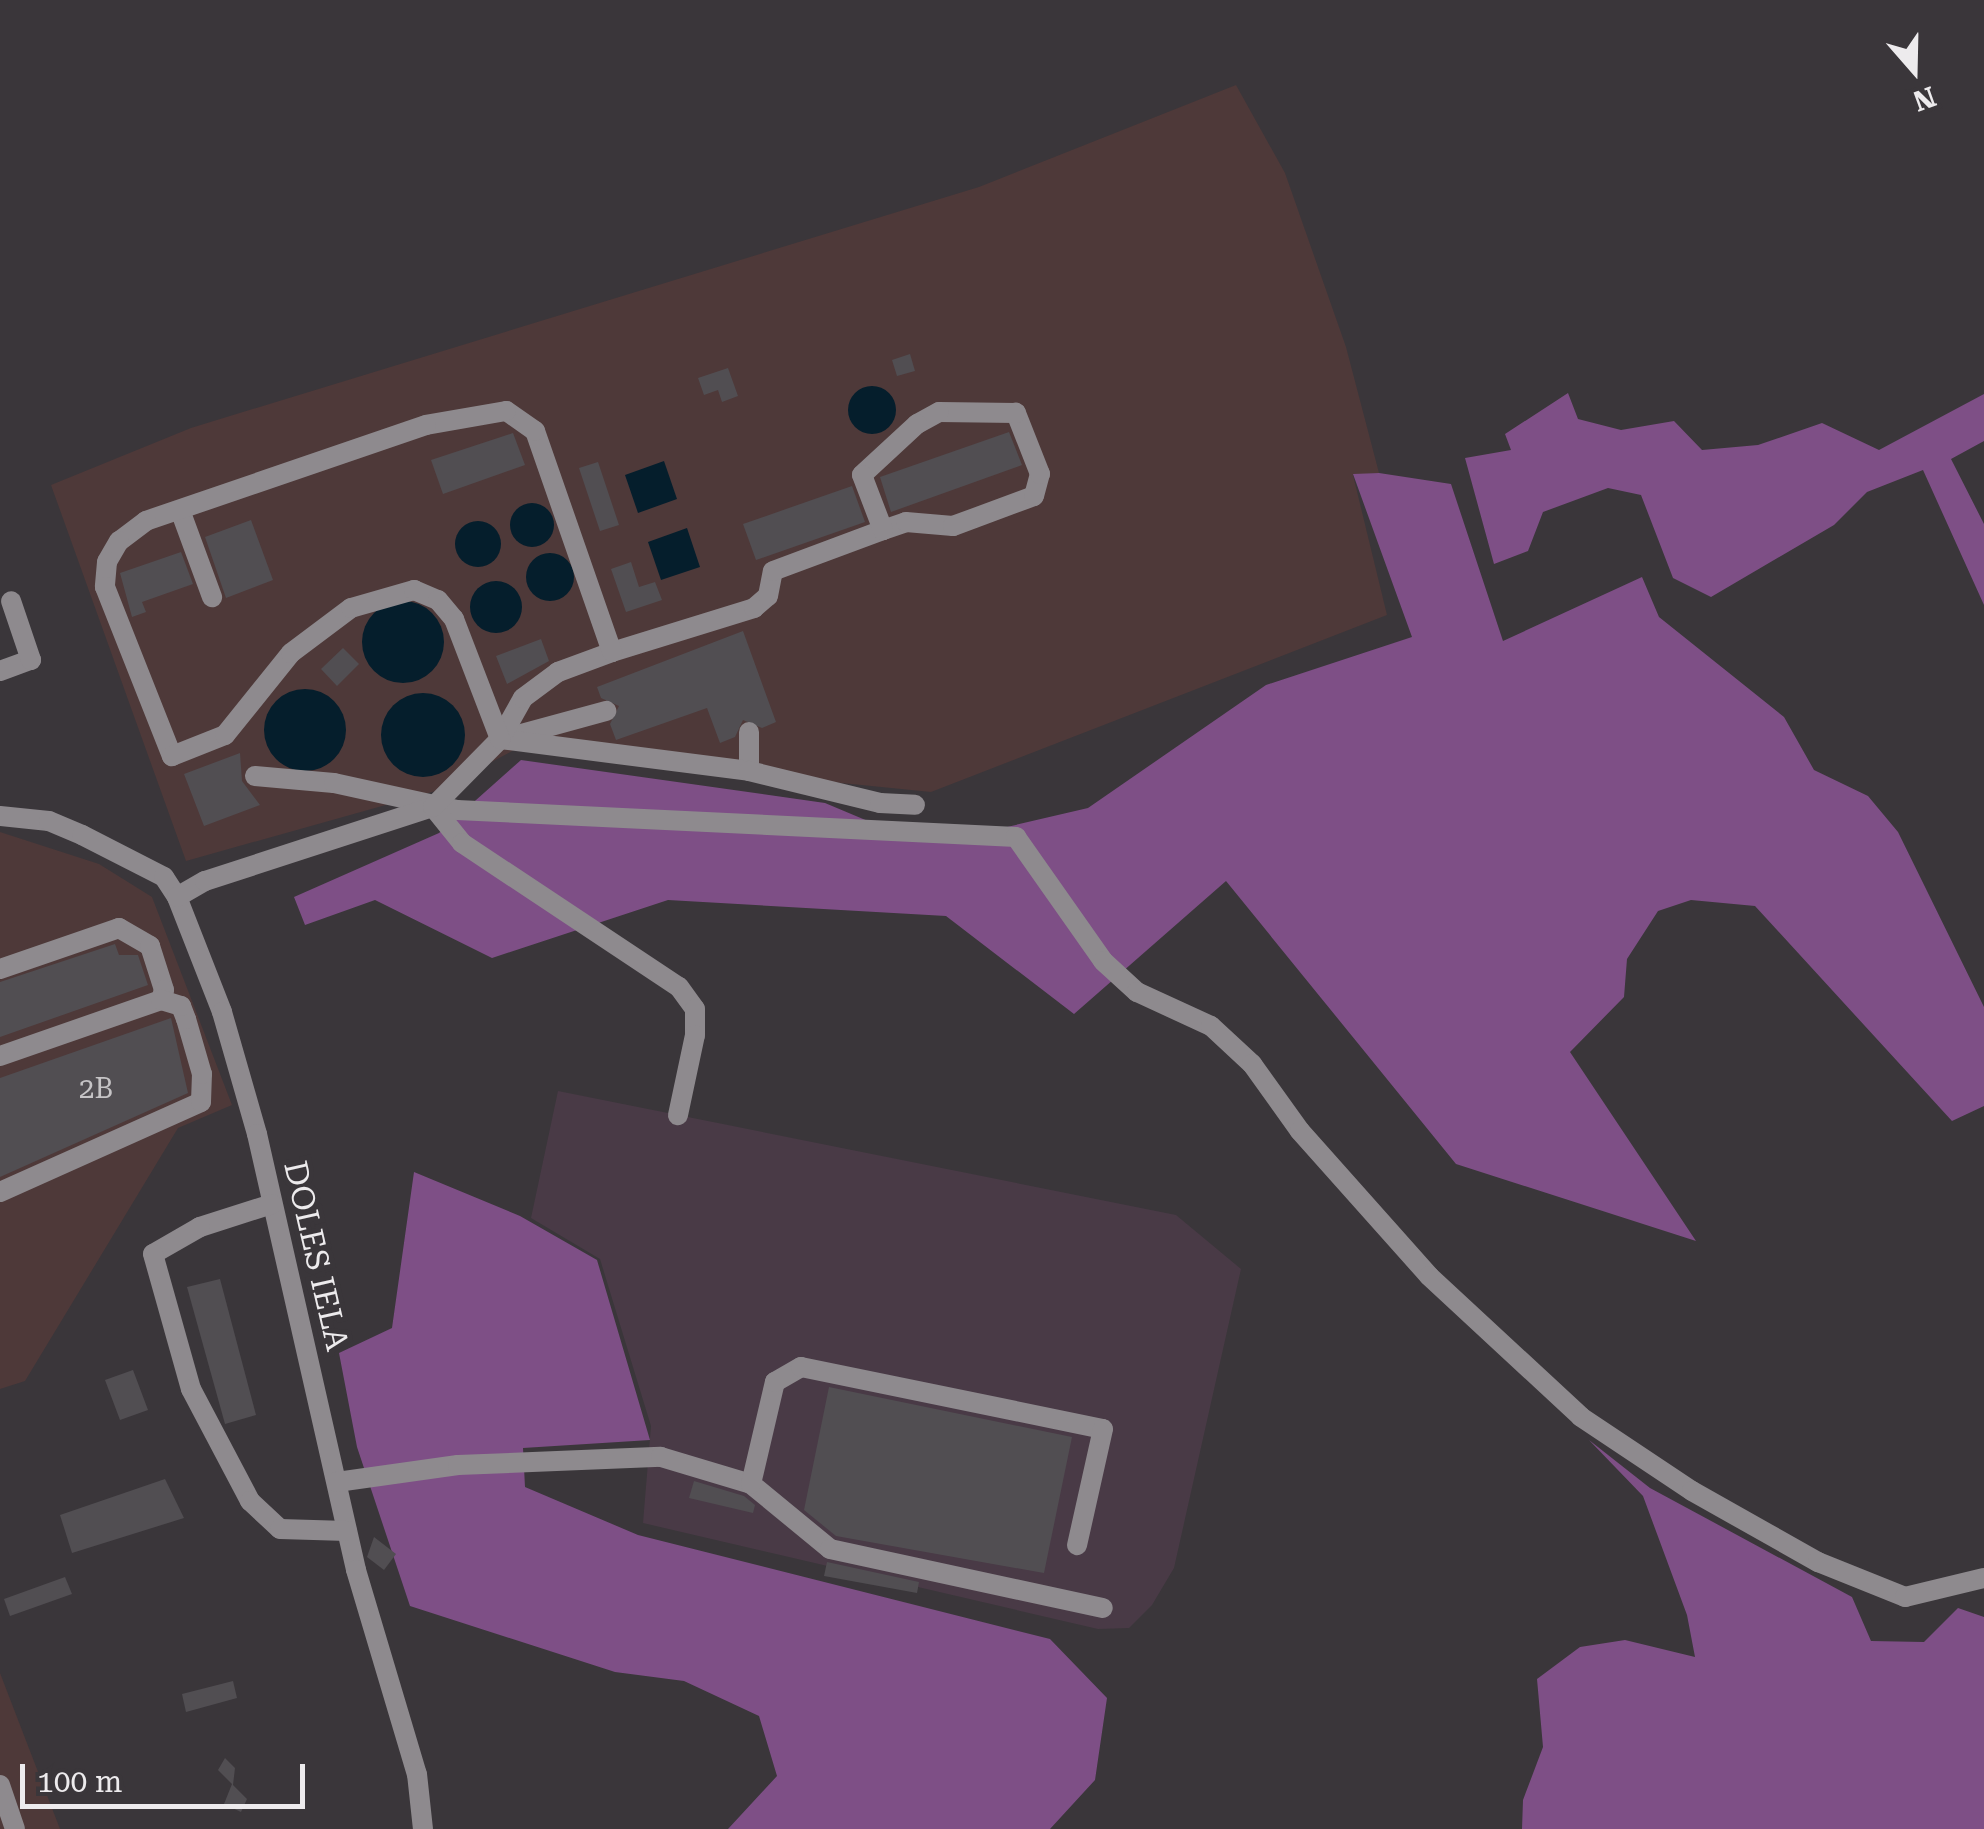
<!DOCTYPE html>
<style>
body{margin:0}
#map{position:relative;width:1984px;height:1829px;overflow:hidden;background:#3a363a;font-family:"Roboto Serif",serif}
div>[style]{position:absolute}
.commercial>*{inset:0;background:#493a46}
.industrial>*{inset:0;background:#4e3939}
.forest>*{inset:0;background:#7e4f86}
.water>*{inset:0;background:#051e2c}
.round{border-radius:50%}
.building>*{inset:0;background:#514e52}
.minor>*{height:20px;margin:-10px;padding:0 10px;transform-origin:10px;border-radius:10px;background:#8e8a8e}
span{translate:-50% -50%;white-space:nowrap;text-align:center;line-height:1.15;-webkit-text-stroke:10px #3a363a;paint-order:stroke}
.number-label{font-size:28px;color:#c6c4c6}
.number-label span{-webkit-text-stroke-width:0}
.street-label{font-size:32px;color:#edebed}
.north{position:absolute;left:1864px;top:20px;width:100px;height:100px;-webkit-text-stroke:8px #3a363a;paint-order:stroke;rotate:160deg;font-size:28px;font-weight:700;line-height:40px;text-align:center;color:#edebed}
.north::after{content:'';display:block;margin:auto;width:35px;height:45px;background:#edebed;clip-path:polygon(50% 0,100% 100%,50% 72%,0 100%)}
.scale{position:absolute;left:20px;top:1764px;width:285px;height:45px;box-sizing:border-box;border:5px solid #edebed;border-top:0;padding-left:12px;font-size:30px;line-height:35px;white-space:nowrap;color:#edebed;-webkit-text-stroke:8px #3a363a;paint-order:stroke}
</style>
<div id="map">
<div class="commercial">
<i style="clip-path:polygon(558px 1091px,1176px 1215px,1241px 1269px,1174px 1568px,1152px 1605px,1129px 1628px,1098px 1629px,643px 1523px,651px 1426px,600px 1259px,531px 1218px)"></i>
</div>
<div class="industrial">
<i style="clip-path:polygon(1236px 85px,1285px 173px,1346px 347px,1379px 473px,1353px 475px,1387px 615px,931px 792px,514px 750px,439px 790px,186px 861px,51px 485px,191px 428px,979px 187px)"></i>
<i style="clip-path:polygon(0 832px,99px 864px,152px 897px,232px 1105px,178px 1128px,25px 1381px,0 1389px)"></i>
<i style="clip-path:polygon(0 1673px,60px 1829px,0 1829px)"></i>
</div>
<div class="forest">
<i style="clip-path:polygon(1568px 393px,1578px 419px,1621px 430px,1674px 421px,1702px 450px,1758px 445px,1822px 423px,1879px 450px,1984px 394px,1984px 441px,1951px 459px,1984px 524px,1984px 605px,1923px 470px,1867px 492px,1834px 525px,1711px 597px,1673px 578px,1641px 495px,1608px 488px,1543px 512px,1528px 551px,1494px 564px,1465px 458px,1511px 450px,1505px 434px)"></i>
<i style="clip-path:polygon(1379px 473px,1451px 484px,1503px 641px,1642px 577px,1659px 617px,1784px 717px,1814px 770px,1868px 796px,1898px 832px,1984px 1007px,1984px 1106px,1952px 1121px,1755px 906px,1691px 900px,1658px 911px,1627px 959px,1624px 997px,1570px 1052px,1696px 1241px,1456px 1164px,1226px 881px,1074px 1014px,946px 916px,668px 900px,492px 958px,375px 900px,305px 925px,294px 897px,439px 833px,521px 760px,825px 803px,913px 840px,994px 830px,1088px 808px,1266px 685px,1412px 637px,1353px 474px)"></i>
<i style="clip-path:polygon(414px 1172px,520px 1216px,597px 1260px,650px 1440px,523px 1448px,525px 1487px,638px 1535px,1050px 1639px,1107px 1698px,1095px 1780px,1050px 1829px,728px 1829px,777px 1776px,759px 1716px,684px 1681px,615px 1672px,410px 1606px,357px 1447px,339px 1353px,392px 1328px)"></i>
<i style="clip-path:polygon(1589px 1440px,1650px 1488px,1852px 1597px,1871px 1641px,1924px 1642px,1958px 1608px,1984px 1617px,1984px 1829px,1522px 1829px,1523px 1800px,1543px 1747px,1537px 1679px,1580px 1647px,1625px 1640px,1695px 1657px,1687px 1615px,1643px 1496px)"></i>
</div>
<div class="water">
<i class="round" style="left:848px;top:386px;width:48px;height:48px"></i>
<i style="clip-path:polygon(664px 461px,677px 499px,638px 513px,625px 475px)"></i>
<i class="round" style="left:510px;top:503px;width:44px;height:44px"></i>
<i class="round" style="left:455px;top:521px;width:46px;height:46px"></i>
<i style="clip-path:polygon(687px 528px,700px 567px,661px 580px,648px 542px)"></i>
<i class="round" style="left:526px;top:553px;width:48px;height:48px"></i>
<i class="round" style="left:470px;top:581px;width:52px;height:52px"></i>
<i class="round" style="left:362px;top:601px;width:82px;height:82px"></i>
<i class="round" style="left:264px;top:689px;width:82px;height:82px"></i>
<i class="round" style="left:381px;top:693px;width:84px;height:84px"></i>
</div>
<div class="building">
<i style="clip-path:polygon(910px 354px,915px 371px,897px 376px,892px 360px)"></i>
<i style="clip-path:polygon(728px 368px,738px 396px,722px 402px,718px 390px,704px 395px,698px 378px)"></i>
<i style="clip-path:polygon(1009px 432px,1022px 465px,891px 512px,880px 477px)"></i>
<i style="clip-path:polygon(513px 433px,525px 465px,443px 494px,431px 460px)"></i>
<i style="clip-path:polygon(598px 462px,619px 525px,600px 531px,579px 468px)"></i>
<i style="clip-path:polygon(852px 486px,865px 522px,756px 560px,743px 524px)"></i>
<i style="clip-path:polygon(251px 520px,273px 580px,226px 598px,205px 537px)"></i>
<i style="clip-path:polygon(181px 552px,193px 584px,142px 602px,146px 612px,132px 617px,120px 573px)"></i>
<i style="clip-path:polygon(631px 562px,639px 587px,655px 582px,662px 600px,626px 612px,611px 569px)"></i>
<i style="clip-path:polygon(743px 631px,776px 722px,762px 728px,743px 720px,735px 737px,720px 743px,707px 708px,616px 740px,610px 724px,619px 706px,601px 698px,597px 687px)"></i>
<i style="clip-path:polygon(541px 639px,549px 661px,507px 684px,496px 656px)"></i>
<i style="clip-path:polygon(343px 648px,359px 664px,337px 686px,321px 669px)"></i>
<i style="clip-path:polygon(240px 753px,242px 781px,260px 805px,204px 826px,184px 774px)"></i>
<i style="clip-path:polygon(115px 944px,119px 955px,138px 955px,148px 985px,0 1037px,0 982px)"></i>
<i style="clip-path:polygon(171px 1018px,188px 1093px,0 1177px,0 1078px)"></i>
<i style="clip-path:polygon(220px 1279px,256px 1415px,225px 1424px,187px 1287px)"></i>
<i style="clip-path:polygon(133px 1370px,148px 1410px,120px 1420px,105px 1380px)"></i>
<i style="clip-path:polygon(829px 1387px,1072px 1437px,1044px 1573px,836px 1536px,804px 1510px)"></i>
<i style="clip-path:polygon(165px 1479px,184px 1518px,72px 1553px,60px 1515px)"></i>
<i style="clip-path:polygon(694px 1481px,744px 1496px,755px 1505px,753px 1513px,689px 1498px)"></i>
<i style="clip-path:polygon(374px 1537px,396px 1554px,384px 1570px,367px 1557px)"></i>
<i style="clip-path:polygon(827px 1562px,919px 1582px,917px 1593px,824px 1576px)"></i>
<i style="clip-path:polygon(65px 1577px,72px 1594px,10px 1616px,4px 1599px)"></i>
<i style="clip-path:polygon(233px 1681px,237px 1698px,186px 1712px,182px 1694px)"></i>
<i style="clip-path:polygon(225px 1758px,235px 1768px,233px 1785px,247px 1799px,241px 1812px,224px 1804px,232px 1784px,218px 1770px)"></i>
</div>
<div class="minor">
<i style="left:180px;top:510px;width:93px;rotate:69.8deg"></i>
<i style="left:612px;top:652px;width:149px;rotate:-17.2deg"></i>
<i style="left:754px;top:608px;width:18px;rotate:-41deg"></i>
<i style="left:768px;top:596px;width:25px;rotate:-79deg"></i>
<i style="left:773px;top:571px;width:117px;rotate:-20.4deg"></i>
<i style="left:883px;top:530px;width:24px;rotate:-19deg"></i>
<i style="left:906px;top:522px;width:47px;rotate:4.9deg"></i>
<i style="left:953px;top:526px;width:86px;rotate:-20.3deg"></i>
<i style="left:1034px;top:496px;width:23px;rotate:-75deg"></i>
<i style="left:1040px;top:474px;width:66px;rotate:-111.5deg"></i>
<i style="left:1016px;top:413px;width:77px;rotate:-179.3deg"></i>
<i style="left:939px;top:412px;width:25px;rotate:151deg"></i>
<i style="left:917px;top:424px;width:75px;rotate:137.2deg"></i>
<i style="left:862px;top:475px;width:59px;rotate:69.1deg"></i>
<i style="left:0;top:671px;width:33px;rotate:-20deg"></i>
<i style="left:31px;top:660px;width:62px;rotate:-108.7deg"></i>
<i style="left:749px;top:732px;width:39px;rotate:90deg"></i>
<i style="left:507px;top:738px;width:103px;rotate:-15.3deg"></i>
<i style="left:500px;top:739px;width:251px;rotate:7.3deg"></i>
<i style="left:749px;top:771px;width:135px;rotate:13.7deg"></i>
<i style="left:880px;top:803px;width:35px;rotate:3deg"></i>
<i style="left:255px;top:776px;width:79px;rotate:5.1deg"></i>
<i style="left:334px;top:783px;width:126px;rotate:12.4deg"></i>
<i style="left:457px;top:810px;width:560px;rotate:2.77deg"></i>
<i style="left:1016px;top:837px;width:151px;rotate:54.9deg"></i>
<i style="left:1103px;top:961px;width:46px;rotate:42.4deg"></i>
<i style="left:1137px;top:992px;width:81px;rotate:24.7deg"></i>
<i style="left:1211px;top:1026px;width:56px;rotate:42.8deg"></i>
<i style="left:1252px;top:1064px;width:82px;rotate:54.4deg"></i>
<i style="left:1300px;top:1131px;width:194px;rotate:48.3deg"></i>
<i style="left:1429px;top:1276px;width:207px;rotate:42.8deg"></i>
<i style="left:1581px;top:1417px;width:133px;rotate:33.7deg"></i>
<i style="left:1692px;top:1491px;width:145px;rotate:29.4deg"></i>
<i style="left:1818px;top:1562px;width:94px;rotate:21.9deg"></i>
<i style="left:1905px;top:1597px;width:81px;rotate:-13.5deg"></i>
<i style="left:433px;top:807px;width:46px;rotate:51.1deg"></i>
<i style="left:462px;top:843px;width:260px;rotate:33.6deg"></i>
<i style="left:679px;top:987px;width:27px;rotate:54deg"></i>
<i style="left:695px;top:1009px;width:26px;rotate:90deg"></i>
<i style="left:695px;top:1035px;width:82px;rotate:102deg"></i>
<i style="left:0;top:816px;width:49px;rotate:5.8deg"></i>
<i style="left:49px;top:821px;width:36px;rotate:23deg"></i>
<i style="left:82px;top:835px;width:92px;rotate:27.1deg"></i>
<i style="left:164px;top:877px;width:24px;rotate:57deg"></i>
<i style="left:177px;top:897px;width:123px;rotate:68.6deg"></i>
<i style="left:222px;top:1012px;width:127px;rotate:74deg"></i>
<i style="left:257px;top:1134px;width:447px;rotate:77.2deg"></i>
<i style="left:356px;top:1570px;width:213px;rotate:73.4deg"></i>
<i style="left:417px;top:1774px;width:55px;rotate:83.8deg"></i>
<i style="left:177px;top:897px;width:32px;rotate:-30deg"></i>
<i style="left:205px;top:881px;width:240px;rotate:-18deg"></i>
<i style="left:433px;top:807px;width:95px;rotate:-45.4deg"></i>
<i style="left:500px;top:739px;width:47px;rotate:-60.7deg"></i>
<i style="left:523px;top:698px;width:44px;rotate:-36.6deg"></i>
<i style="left:558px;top:672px;width:58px;rotate:-20.3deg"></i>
<i style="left:612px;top:652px;width:234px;rotate:-109.2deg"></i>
<i style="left:535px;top:431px;width:35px;rotate:-145deg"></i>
<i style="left:506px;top:411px;width:81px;rotate:170.1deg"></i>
<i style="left:426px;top:425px;width:296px;rotate:161.1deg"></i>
<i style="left:146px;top:521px;width:34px;rotate:143deg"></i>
<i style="left:119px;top:541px;width:24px;rotate:120deg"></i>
<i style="left:107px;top:562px;width:25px;rotate:95deg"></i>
<i style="left:105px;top:587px;width:182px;rotate:68.4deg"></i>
<i style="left:172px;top:756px;width:57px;rotate:-21.6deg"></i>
<i style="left:225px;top:735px;width:105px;rotate:-51.2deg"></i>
<i style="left:291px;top:653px;width:75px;rotate:-36.9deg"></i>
<i style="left:351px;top:608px;width:66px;rotate:-15.9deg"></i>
<i style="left:414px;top:590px;width:26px;rotate:23deg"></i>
<i style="left:438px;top:600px;width:25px;rotate:50deg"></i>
<i style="left:454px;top:619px;width:129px;rotate:69deg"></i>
<i style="left:0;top:969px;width:126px;rotate:-19deg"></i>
<i style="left:119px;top:928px;width:36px;rotate:30deg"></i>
<i style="left:150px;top:946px;width:46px;rotate:72.3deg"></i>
<i style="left:164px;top:990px;width:10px;rotate:107deg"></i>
<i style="left:161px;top:1000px;width:170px;rotate:160.8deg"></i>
<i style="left:0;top:1192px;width:220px;rotate:-24.1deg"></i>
<i style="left:201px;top:1102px;width:28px;rotate:-88deg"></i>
<i style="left:202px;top:1074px;width:57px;rotate:-106.2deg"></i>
<i style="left:186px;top:1019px;width:14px;rotate:-111deg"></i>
<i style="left:181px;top:1006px;width:21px;rotate:-163deg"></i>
<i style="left:272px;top:1204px;width:76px;rotate:162.3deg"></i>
<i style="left:200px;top:1227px;width:54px;rotate:150.1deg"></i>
<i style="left:153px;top:1254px;width:140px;rotate:74.3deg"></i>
<i style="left:191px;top:1389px;width:127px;rotate:62.2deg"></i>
<i style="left:250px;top:1501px;width:41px;rotate:43deg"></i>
<i style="left:280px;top:1529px;width:67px;rotate:1.7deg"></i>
<i style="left:337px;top:1482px;width:122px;rotate:-8deg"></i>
<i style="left:458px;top:1465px;width:203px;rotate:-2.3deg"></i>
<i style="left:661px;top:1457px;width:94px;rotate:16.7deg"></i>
<i style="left:751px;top:1484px;width:102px;rotate:39.4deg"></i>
<i style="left:830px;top:1549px;width:279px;rotate:12.2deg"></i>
<i style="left:751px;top:1484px;width:105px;rotate:-76.8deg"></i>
<i style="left:775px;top:1382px;width:30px;rotate:-30deg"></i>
<i style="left:801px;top:1367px;width:308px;rotate:11.6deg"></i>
<i style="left:1103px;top:1429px;width:119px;rotate:102.6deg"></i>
<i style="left:0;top:1785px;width:46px;rotate:71.2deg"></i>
</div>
<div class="number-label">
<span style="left:96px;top:1089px">2B</span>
</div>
<div class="street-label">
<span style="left:316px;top:1256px;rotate:77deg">DOLES IELA</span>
</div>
<div class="north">N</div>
<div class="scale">100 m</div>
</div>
